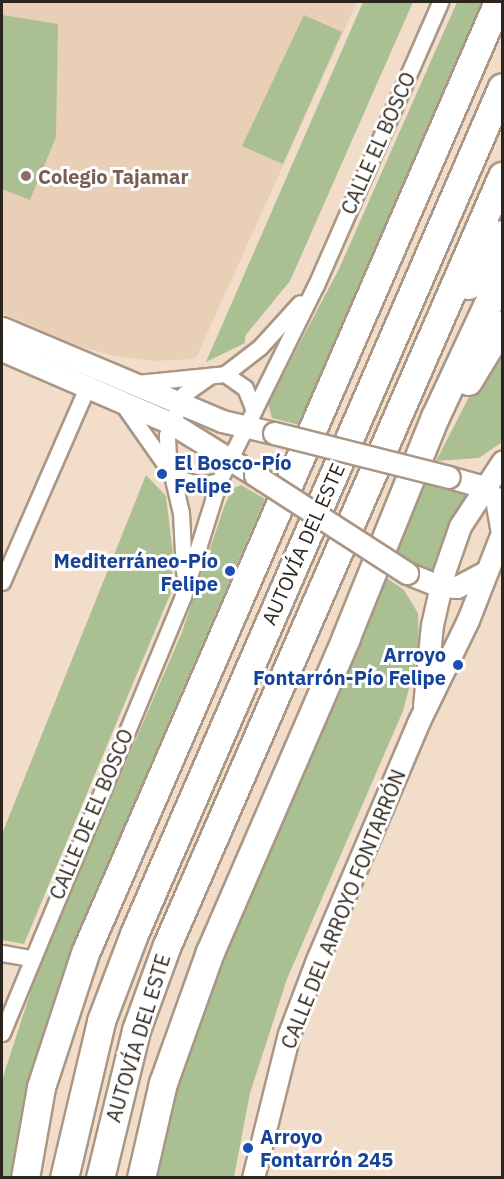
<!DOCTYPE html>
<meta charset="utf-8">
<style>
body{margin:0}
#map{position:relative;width:504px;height:1179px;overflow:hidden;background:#f2ddca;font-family:"IBM Plex Sans",sans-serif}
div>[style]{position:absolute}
.built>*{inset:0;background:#e9cfb6}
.green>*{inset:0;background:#aac093}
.roads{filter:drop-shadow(2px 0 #a99684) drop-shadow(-2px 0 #a99684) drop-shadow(0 2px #a99684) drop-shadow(0 -2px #a99684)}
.street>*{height:15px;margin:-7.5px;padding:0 7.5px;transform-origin:7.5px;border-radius:7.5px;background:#fff}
.secondary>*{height:21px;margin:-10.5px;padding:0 10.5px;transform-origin:10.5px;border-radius:10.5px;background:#fff}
.highway>*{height:27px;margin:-13.5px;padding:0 13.5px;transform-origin:13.5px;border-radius:13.5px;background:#fff}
.bridges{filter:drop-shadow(2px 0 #a99684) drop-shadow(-2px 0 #a99684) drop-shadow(0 2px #a99684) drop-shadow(0 -2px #a99684)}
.secondary-bridge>*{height:21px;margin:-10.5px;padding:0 10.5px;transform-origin:10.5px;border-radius:10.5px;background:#fff}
.dots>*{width:16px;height:16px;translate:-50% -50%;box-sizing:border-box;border:3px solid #fff;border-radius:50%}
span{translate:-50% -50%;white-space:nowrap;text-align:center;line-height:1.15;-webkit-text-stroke:6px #fff;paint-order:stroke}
.street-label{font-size:20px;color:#2c251d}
.education-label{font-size:20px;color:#785e54;font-weight:700}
.left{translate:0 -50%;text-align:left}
.transit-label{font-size:20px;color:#164399;font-weight:700}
.right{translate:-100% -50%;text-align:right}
.frame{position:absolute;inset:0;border:3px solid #2c251d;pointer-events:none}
</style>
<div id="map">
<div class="built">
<i style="clip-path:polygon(2px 2px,357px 2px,197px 356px,192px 359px,154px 361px,114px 356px,75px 345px,2px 313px)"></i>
</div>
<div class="green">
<i style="clip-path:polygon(363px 2px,413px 2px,290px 281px,245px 336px,245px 343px,206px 362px)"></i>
<i style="clip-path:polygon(457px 2px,483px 2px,299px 425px,272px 418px,268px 403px,339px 269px)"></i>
<i style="clip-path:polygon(2px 15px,58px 24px,56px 137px,30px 200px,2px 189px)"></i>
<i style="clip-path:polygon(304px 15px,342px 32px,283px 164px,242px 146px)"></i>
<i style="clip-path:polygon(502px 333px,502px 442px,479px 458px,436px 461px)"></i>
<i style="clip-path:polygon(146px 475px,166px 496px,173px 555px,172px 590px,24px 944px,2px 940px,2px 834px)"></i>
<i style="clip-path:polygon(423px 483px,467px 493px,431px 572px,395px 552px)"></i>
<i style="clip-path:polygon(241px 485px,265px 499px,150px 765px,55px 1004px,13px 1177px,2px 1178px,2px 1080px,41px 960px,182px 632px,224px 507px,232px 489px)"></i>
<i style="clip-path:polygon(385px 577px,404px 590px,418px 613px,419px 652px,403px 711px,287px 979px,250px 1093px,234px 1177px,153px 1178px,158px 1144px,198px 1007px)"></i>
</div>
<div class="roads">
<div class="street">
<i style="left:225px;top:374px;width:44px;rotate:-37.6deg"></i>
<i style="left:260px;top:347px;width:59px;rotate:-47.7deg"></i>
<i style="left:137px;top:383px;width:88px;rotate:-5.8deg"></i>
<i style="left:225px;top:374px;width:24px;rotate:35deg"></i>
<i style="left:245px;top:388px;width:24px;rotate:68deg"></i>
<i style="left:122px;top:403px;width:90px;rotate:54.9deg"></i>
<i style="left:174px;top:477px;width:28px;rotate:17deg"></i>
<i style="left:201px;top:485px;width:18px;rotate:-13deg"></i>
<i style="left:184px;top:572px;width:59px;rotate:-92.9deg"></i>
<i style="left:181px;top:513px;width:57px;rotate:-103.1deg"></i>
<i style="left:168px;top:457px;width:22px;rotate:-93deg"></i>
<i style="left:167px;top:435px;width:44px;rotate:-67.5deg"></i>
<i style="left:184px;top:394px;width:32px;rotate:-35deg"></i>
<i style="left:2px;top:582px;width:213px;rotate:-66.4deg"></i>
<i style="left:2px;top:953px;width:28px;rotate:10deg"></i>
<i style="left:2px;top:1033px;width:473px;rotate:-67.5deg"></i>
<i style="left:183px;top:596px;width:121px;rotate:-72.6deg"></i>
<i style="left:219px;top:481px;width:219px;rotate:-63.7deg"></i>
<i style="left:316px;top:285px;width:309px;rotate:-66.3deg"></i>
</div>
<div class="secondary">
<i style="left:2px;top:328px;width:239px;rotate:22.9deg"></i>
<i style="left:222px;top:421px;width:53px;rotate:13deg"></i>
<i style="left:2px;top:350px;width:184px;rotate:23.4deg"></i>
<i style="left:171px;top:423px;width:99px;rotate:31.8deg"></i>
<i style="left:449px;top:477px;width:35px;rotate:16deg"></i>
<i style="left:483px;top:487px;width:18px;rotate:43deg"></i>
<i style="left:496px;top:499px;width:36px;rotate:80deg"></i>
<i style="left:407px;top:573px;width:35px;rotate:22deg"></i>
<i style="left:440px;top:586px;width:17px;rotate:3deg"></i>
<i style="left:457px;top:587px;width:32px;rotate:-28deg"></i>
<i style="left:424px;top:706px;width:81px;rotate:-84.4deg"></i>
<i style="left:432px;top:625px;width:54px;rotate:-77.2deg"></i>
<i style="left:444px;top:572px;width:49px;rotate:-70.8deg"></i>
<i style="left:460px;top:526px;width:77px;rotate:-56.7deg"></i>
<i style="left:253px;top:1178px;width:148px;rotate:-76deg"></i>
<i style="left:289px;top:1034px;width:79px;rotate:-69.3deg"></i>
<i style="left:317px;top:960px;width:258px;rotate:-66.9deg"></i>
<i style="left:418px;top:723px;width:114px;rotate:-64.1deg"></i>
<i style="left:468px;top:620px;width:93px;rotate:-68.7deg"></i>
</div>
<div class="highway">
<i style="left:468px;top:285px;width:61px;rotate:-56.3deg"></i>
<i style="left:468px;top:381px;width:66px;rotate:-58.7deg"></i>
<i style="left:25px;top:1178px;width:92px;rotate:-80deg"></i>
<i style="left:41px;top:1087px;width:141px;rotate:-71.8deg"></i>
<i style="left:85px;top:953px;width:1037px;rotate:-66.53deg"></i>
<i style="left:64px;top:1178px;width:161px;rotate:-76.7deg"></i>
<i style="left:101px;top:1021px;width:93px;rotate:-69.2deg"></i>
<i style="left:134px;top:934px;width:923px;rotate:-66.52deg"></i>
<i style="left:100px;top:1178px;width:152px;rotate:-76.3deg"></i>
<i style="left:136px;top:1030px;width:90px;rotate:-70deg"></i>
<i style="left:167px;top:945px;width:839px;rotate:-66.46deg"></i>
<i style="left:141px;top:1178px;width:98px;rotate:-77deg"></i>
<i style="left:163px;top:1083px;width:139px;rotate:-70.3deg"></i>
<i style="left:210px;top:952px;width:343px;rotate:-66.6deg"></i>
<i style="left:346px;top:637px;width:237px;rotate:-68deg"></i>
<i style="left:435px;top:417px;width:159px;rotate:-65deg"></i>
</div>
</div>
<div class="bridges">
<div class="secondary-bridge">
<i style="left:274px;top:433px;width:180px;rotate:14.1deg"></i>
<i style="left:255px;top:475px;width:181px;rotate:32.8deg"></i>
</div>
</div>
<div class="dots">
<i style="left:26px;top:176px;background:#8d6e63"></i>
<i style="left:162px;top:474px;background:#1a4fb4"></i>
<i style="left:230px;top:571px;background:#1a4fb4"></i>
<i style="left:458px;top:665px;background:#1a4fb4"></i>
<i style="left:248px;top:1148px;background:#1a4fb4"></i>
</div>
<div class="street-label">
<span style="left:378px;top:143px;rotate:-66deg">CALLE EL BOSCO</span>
<span style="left:303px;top:544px;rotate:-66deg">AUTOVÍA DEL ESTE</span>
<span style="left:91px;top:814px;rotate:-67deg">CALLE DE EL BOSCO</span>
<span style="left:343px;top:909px;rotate:-68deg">CALLE DEL ARROYO FONTARRÓN</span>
<span style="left:138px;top:1038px;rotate:-73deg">AUTOVÍA DEL ESTE</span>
</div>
<div class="education-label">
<span class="left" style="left:38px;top:176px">Colegio Tajamar</span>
</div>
<div class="transit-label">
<span class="left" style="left:174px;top:474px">El Bosco-Pío<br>Felipe</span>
<span class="right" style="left:218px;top:572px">Mediterráneo-Pío<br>Felipe</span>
<span class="right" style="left:446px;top:666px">Arroyo<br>Fontarrón-Pío Felipe</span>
<span class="left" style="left:260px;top:1148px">Arroyo<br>Fontarrón 245</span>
</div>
<div class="frame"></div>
</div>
